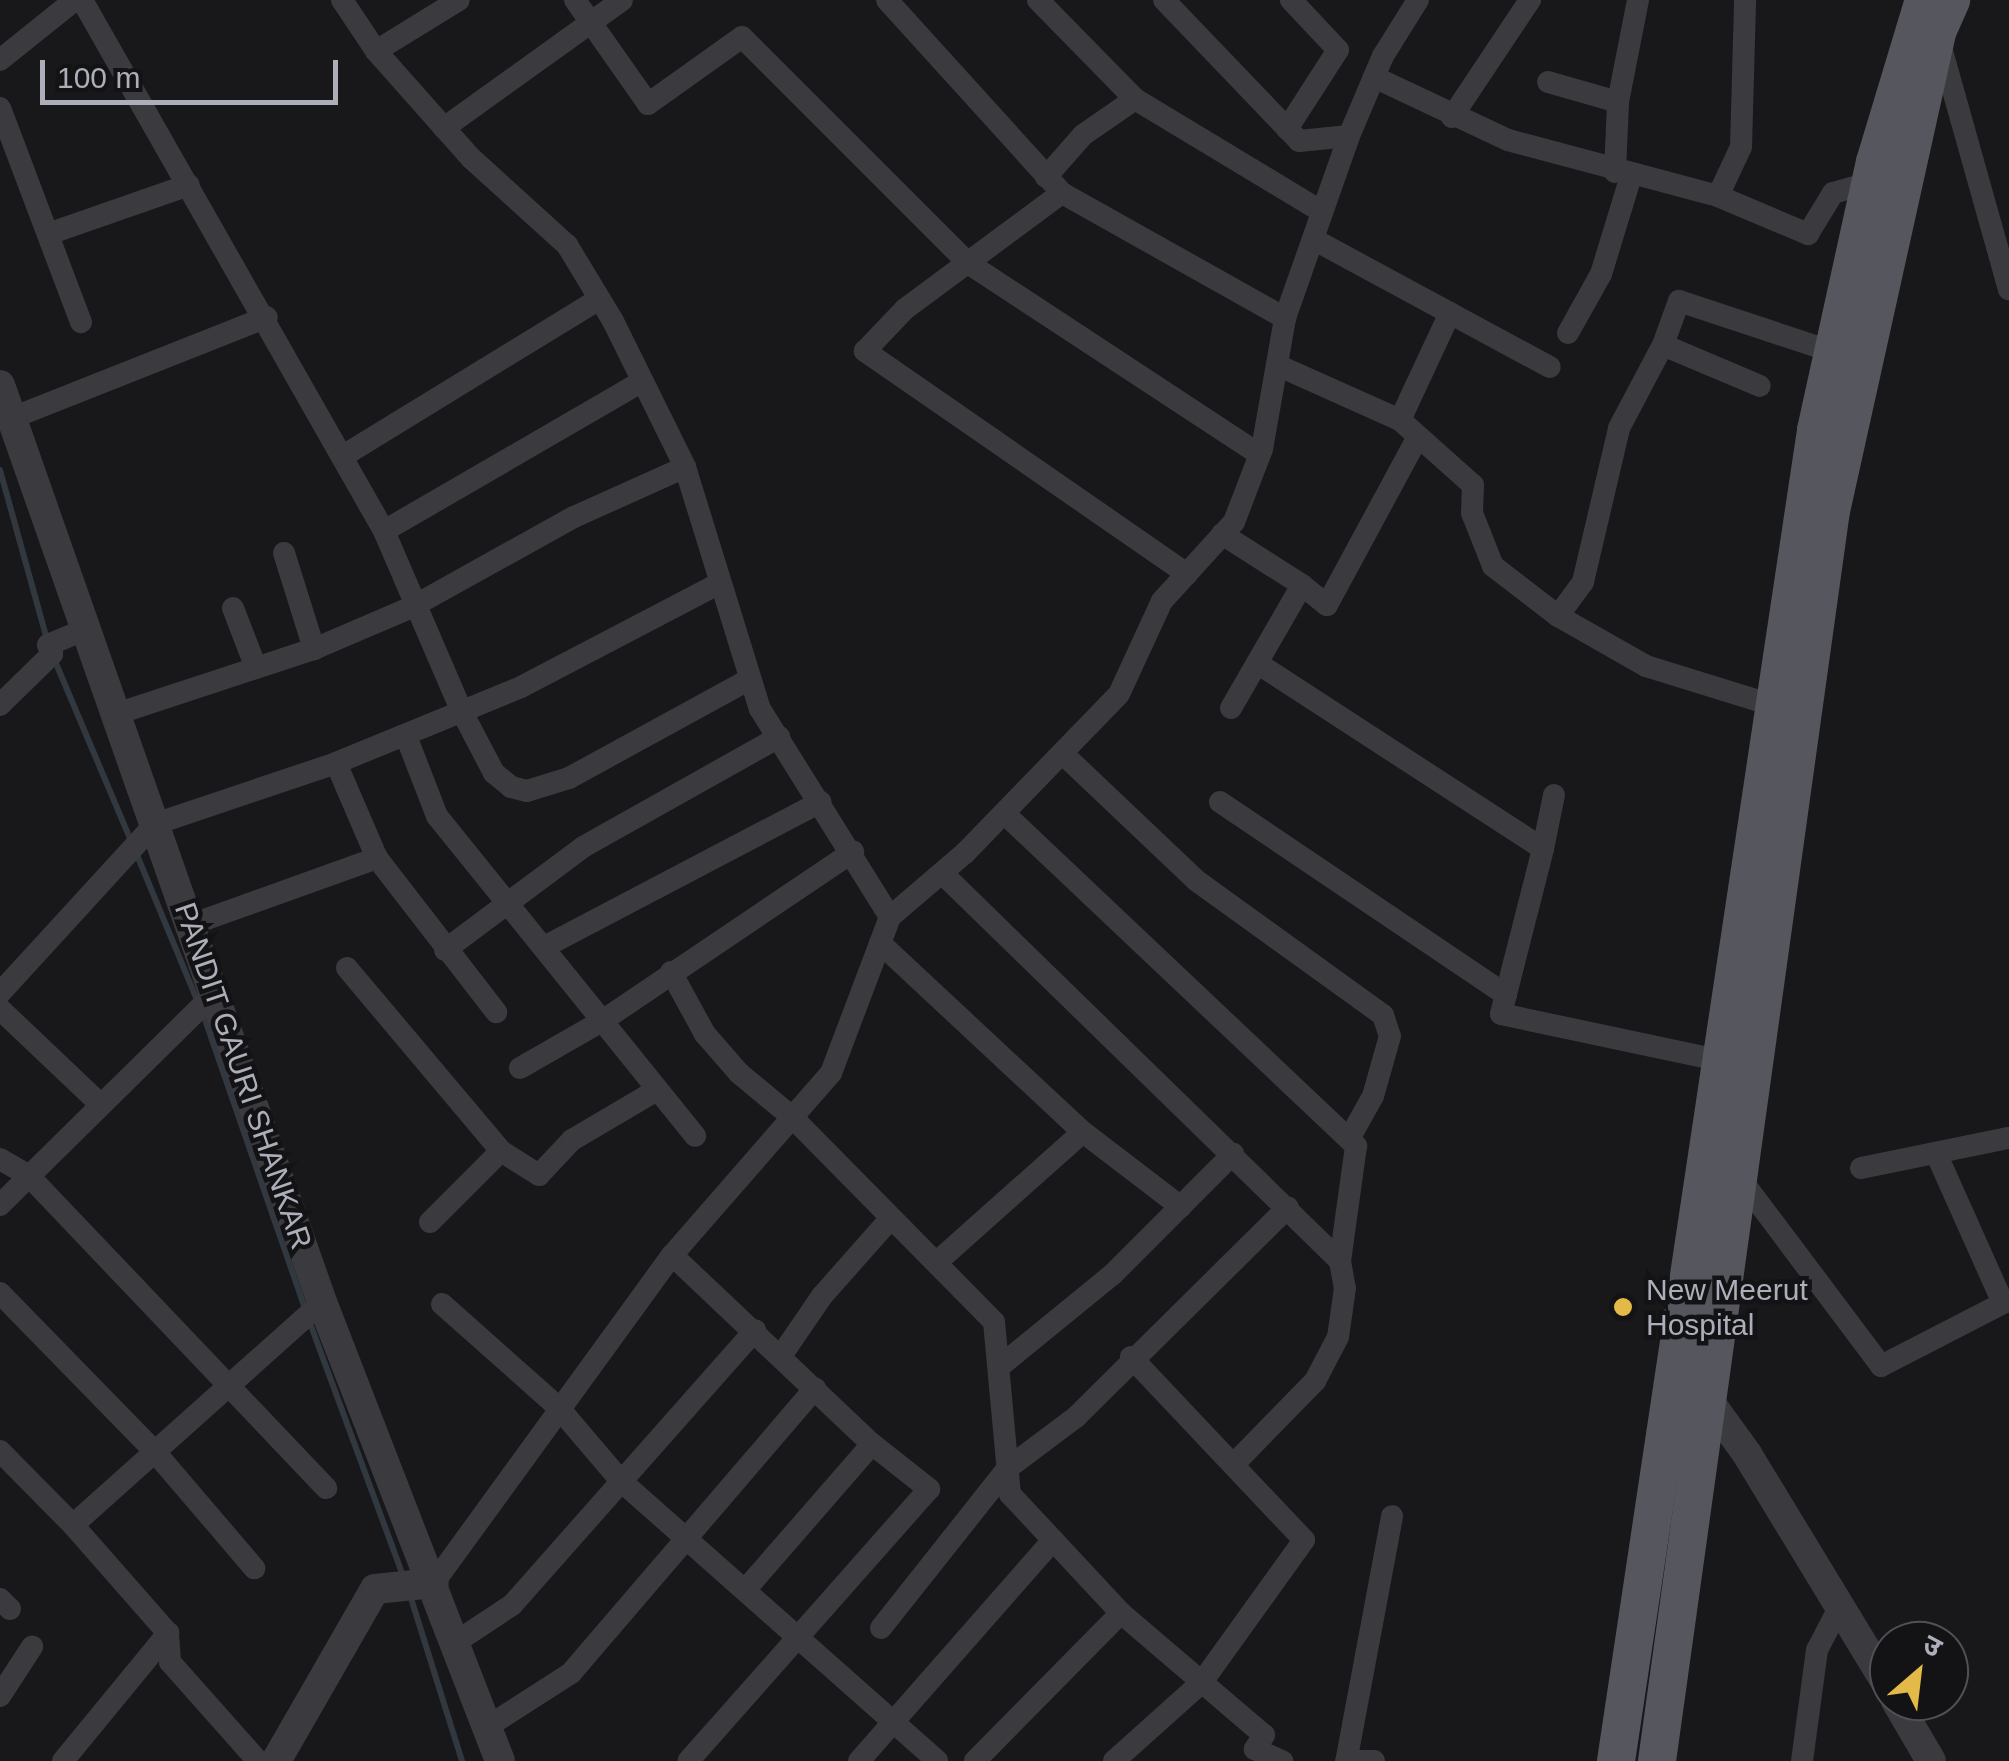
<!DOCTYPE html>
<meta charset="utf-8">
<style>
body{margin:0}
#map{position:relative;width:2009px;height:1761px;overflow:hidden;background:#18181a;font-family:Arial,"Noto Sans Devanagari",sans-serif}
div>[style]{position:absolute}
.stream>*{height:6px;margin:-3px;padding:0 3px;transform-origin:3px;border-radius:3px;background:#31383f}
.minor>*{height:22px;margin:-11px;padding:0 11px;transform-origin:11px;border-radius:11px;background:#3a3a3f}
.tertiary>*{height:30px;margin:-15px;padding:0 15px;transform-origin:15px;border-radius:15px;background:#3a3a3f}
.primary>*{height:38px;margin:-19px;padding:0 19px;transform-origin:19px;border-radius:19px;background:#56575e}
.dots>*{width:28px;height:28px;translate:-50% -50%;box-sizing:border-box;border:5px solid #131315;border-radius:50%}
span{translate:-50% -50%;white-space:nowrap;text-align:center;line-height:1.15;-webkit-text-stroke:9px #131315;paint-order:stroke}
.street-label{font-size:30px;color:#acafb9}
.poi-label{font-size:30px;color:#acafb9}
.left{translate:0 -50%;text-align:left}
.north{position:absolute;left:1869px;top:1621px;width:100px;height:100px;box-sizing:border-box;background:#131315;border:2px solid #505157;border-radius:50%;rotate:28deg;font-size:28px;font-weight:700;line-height:40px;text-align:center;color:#acafb9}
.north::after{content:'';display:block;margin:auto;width:35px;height:45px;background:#e3b947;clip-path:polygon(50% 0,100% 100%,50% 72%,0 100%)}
.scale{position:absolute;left:40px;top:60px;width:298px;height:45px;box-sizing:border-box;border:5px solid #acafb9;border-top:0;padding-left:12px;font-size:30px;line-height:35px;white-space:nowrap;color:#acafb9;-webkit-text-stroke:8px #131315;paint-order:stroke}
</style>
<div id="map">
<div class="stream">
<i style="left:0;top:470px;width:176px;rotate:74.5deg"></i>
<i style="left:55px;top:661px;width:198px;rotate:67.1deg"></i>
<i style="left:137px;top:855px;width:157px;rotate:67.5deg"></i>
<i style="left:202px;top:1011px;width:318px;rotate:70.9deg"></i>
<i style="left:310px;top:1323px;width:273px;rotate:69.8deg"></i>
<i style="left:410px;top:1595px;width:174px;rotate:72.6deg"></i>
</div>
<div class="minor">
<i style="left:82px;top:0;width:611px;rotate:60.37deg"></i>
<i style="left:384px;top:531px;width:297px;rotate:-30.1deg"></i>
<i style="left:342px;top:0;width:61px;rotate:56.3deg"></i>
<i style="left:376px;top:51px;width:143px;rotate:48.4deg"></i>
<i style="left:471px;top:158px;width:130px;rotate:42.2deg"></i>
<i style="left:567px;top:245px;width:89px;rotate:58.8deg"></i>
<i style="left:613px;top:321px;width:163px;rotate:63.7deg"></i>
<i style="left:685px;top:467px;width:253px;rotate:72.8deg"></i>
<i style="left:760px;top:709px;width:245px;rotate:58deg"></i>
<i style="left:890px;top:917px;width:167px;rotate:110.7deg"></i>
<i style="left:831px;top:1073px;width:242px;rotate:131.1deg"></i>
<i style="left:672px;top:1255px;width:405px;rotate:126deg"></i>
<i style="left:575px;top:0;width:127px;rotate:54.9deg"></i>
<i style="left:648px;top:104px;width:115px;rotate:-35.5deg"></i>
<i style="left:742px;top:37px;width:320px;rotate:45deg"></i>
<i style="left:968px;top:263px;width:344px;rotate:33.3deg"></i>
<i style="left:887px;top:0;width:261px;rotate:47.8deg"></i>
<i style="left:1038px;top:0;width:139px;rotate:45.6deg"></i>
<i style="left:1135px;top:99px;width:218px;rotate:31.1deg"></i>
<i style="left:1164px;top:0;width:195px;rotate:46.2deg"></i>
<i style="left:1299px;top:141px;width:50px;rotate:-5.7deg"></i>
<i style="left:1940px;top:44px;width:255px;rotate:74.3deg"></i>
<i style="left:376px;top:51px;width:97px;rotate:-31.6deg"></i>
<i style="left:0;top:60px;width:96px;rotate:-38.7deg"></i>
<i style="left:1374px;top:77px;width:148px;rotate:25.2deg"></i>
<i style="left:1508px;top:140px;width:217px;rotate:14.9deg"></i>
<i style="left:1718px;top:196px;width:98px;rotate:22.9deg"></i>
<i style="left:1808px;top:234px;width:48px;rotate:-58.6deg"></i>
<i style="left:1833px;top:193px;width:40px;rotate:-16deg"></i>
<i style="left:1548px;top:82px;width:73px;rotate:15.9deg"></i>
<i style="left:0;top:108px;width:229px;rotate:69.3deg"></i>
<i style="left:1452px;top:117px;width:141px;rotate:-56.3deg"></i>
<i style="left:444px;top:128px;width:219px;rotate:-35.7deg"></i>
<i style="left:1287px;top:129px;width:94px;rotate:-57.2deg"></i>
<i style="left:1338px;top:50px;width:69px;rotate:-133.2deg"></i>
<i style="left:1615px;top:172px;width:70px;rotate:-87.5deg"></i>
<i style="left:1618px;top:102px;width:104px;rotate:-78.9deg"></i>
<i style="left:1046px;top:177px;width:56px;rotate:-48.6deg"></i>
<i style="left:1083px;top:135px;width:63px;rotate:-34.7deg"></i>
<i style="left:1718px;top:196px;width:54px;rotate:-64.9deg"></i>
<i style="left:1741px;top:147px;width:147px;rotate:-88.4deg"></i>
<i style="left:48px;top:234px;width:149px;rotate:-19.2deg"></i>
<i style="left:1313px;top:239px;width:269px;rotate:28.4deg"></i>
<i style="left:1568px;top:333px;width:68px;rotate:-60.8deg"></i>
<i style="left:1601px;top:274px;width:102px;rotate:-73deg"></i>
<i style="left:1663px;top:345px;width:47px;rotate:-70deg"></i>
<i style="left:1679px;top:301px;width:162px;rotate:18.3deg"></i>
<i style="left:1277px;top:365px;width:135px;rotate:24.1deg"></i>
<i style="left:1400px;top:420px;width:98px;rotate:41.7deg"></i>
<i style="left:1473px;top:485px;width:28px;rotate:92deg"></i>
<i style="left:1472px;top:513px;width:57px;rotate:68.4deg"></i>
<i style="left:1493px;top:566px;width:82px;rotate:37.6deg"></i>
<i style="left:1558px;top:616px;width:101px;rotate:29.6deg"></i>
<i style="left:1646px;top:666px;width:145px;rotate:17.2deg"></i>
<i style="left:12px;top:418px;width:274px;rotate:-21.6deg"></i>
<i style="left:1400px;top:420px;width:118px;rotate:-65deg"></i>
<i style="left:343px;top:456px;width:300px;rotate:-31.5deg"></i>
<i style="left:384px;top:531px;width:197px;rotate:66.7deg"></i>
<i style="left:462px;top:712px;width:69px;rotate:62.3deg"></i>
<i style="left:494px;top:773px;width:22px;rotate:39deg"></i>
<i style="left:511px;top:787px;width:16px;rotate:14deg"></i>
<i style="left:527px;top:791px;width:44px;rotate:-17.2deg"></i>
<i style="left:569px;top:778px;width:206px;rotate:-28.7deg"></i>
<i style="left:1222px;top:534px;width:95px;rotate:32.5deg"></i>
<i style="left:284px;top:553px;width:101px;rotate:72.6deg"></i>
<i style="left:1187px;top:574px;width:392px;rotate:-145.3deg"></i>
<i style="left:865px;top:351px;width:58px;rotate:-46.4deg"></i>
<i style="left:905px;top:309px;width:195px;rotate:-36.5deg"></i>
<i style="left:1062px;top:193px;width:256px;rotate:29.3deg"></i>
<i style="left:233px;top:608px;width:64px;rotate:69deg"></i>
<i style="left:1558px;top:616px;width:42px;rotate:-53.7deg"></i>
<i style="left:1583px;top:582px;width:158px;rotate:-76.8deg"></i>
<i style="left:1619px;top:428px;width:94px;rotate:-62.1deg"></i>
<i style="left:1663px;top:345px;width:105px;rotate:22.9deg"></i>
<i style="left:1257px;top:663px;width:341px;rotate:33deg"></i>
<i style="left:1543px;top:849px;width:170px;rotate:104.3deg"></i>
<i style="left:1501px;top:1014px;width:235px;rotate:12deg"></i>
<i style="left:0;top:705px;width:73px;rotate:-44.4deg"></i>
<i style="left:52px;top:654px;width:10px;rotate:-114deg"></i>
<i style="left:48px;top:645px;width:41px;rotate:-22.8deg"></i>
<i style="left:1231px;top:708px;width:142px;rotate:-60deg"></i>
<i style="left:1302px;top:585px;width:32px;rotate:39deg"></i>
<i style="left:1327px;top:605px;width:191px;rotate:-61.6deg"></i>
<i style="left:116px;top:714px;width:208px;rotate:-18.2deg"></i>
<i style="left:314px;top:649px;width:107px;rotate:-23.2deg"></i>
<i style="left:412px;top:607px;width:185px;rotate:-29.1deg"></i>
<i style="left:574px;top:517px;width:122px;rotate:-24.2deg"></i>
<i style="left:406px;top:736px;width:86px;rotate:68.8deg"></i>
<i style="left:437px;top:816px;width:411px;rotate:51.1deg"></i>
<i style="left:1062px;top:753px;width:186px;rotate:43.5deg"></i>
<i style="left:1197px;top:881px;width:229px;rotate:35.8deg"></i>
<i style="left:1383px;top:1015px;width:22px;rotate:72deg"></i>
<i style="left:1390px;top:1036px;width:62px;rotate:105.8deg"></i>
<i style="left:1373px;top:1096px;width:49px;rotate:119.2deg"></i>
<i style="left:336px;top:763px;width:103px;rotate:66.7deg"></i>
<i style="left:377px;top:858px;width:195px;rotate:52.3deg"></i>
<i style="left:1220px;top:802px;width:345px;rotate:34deg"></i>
<i style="left:1004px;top:813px;width:485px;rotate:43.4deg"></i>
<i style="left:1356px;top:1146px;width:116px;rotate:97.9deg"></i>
<i style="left:1340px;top:1261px;width:27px;rotate:80deg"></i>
<i style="left:1345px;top:1288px;width:49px;rotate:98.1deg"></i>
<i style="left:1338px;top:1337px;width:50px;rotate:117.6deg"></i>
<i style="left:1315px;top:1381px;width:116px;rotate:134.3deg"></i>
<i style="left:1543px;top:849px;width:55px;rotate:-78.5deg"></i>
<i style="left:942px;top:873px;width:556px;rotate:44.27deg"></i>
<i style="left:890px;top:917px;width:99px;rotate:-40.5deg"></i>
<i style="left:965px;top:853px;width:221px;rotate:-45.9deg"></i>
<i style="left:1119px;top:694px;width:102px;rotate:-65.2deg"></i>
<i style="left:1162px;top:601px;width:107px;rotate:-47.7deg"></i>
<i style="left:1234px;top:522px;width:78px;rotate:-69deg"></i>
<i style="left:1262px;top:449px;width:133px;rotate:-80deg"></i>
<i style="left:1285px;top:318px;width:193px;rotate:-70.6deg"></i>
<i style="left:1349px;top:136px;width:87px;rotate:-67deg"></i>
<i style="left:1383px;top:56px;width:66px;rotate:-58deg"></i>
<i style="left:190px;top:925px;width:199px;rotate:-19.7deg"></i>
<i style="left:880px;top:943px;width:277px;rotate:43deg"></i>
<i style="left:1083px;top:1132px;width:123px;rotate:37.4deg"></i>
<i style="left:546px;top:946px;width:310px;rotate:-27.7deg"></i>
<i style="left:445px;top:950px;width:172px;rotate:-36.7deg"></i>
<i style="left:583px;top:847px;width:225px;rotate:-29.3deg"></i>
<i style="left:347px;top:968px;width:239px;rotate:49.9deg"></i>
<i style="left:501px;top:1151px;width:45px;rotate:32.3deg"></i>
<i style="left:539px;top:1175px;width:48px;rotate:-46.7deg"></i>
<i style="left:572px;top:1140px;width:99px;rotate:-30.5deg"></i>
<i style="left:671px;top:972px;width:71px;rotate:61.3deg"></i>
<i style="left:705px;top:1034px;width:52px;rotate:48.9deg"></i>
<i style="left:739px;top:1073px;width:70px;rotate:39.8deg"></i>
<i style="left:793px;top:1118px;width:286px;rotate:45.4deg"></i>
<i style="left:994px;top:1322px;width:173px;rotate:84.7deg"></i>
<i style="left:1010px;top:1494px;width:163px;rotate:47deg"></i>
<i style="left:1121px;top:1613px;width:188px;rotate:40.5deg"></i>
<i style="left:1264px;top:1735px;width:17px;rotate:123deg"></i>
<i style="left:1255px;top:1749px;width:30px;rotate:24deg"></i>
<i style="left:0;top:993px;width:229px;rotate:-47.5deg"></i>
<i style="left:155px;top:824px;width:191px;rotate:-18.6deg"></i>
<i style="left:336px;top:763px;width:200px;rotate:-22.3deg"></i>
<i style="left:521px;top:687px;width:225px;rotate:-27.6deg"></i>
<i style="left:0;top:1009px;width:139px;rotate:43.5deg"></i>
<i style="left:520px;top:1068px;width:95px;rotate:-29.8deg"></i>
<i style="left:602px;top:1021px;width:303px;rotate:-34deg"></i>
<i style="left:0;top:1159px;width:34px;rotate:30deg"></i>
<i style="left:29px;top:1176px;width:431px;rotate:46.4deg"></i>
<i style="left:1861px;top:1168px;width:151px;rotate:-11.5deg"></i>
<i style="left:1737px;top:1174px;width:240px;rotate:53.1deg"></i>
<i style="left:1881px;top:1366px;width:137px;rotate:-27.3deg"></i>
<i style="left:2003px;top:1303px;width:159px;rotate:-114.1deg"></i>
<i style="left:0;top:1205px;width:301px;rotate:-44.6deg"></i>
<i style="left:430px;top:1222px;width:100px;rotate:-45deg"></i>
<i style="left:672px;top:1255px;width:275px;rotate:43.4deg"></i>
<i style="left:872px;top:1444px;width:73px;rotate:38.3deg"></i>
<i style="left:929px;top:1489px;width:363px;rotate:131.5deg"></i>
<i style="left:937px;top:1262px;width:195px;rotate:-41.7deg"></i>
<i style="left:0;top:1293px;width:222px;rotate:45.7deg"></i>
<i style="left:155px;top:1452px;width:153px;rotate:49.5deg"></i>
<i style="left:442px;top:1304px;width:155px;rotate:41.6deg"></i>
<i style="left:558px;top:1407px;width:97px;rotate:49.6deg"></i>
<i style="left:621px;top:1481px;width:422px;rotate:41.5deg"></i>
<i style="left:783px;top:1353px;width:69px;rotate:-55.6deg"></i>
<i style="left:822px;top:1296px;width:104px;rotate:-48.5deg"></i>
<i style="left:999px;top:1367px;width:147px;rotate:-39.2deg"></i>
<i style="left:1113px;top:1274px;width:170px;rotate:-45deg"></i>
<i style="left:0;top:1451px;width:104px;rotate:45.4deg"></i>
<i style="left:73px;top:1525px;width:334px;rotate:-41.8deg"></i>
<i style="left:73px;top:1525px;width:144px;rotate:48.7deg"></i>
<i style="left:168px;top:1633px;width:29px;rotate:86deg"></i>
<i style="left:170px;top:1662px;width:132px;rotate:48.4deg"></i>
<i style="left:746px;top:1589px;width:192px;rotate:-49deg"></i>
<i style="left:0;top:1599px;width:14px;rotate:45deg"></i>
<i style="left:881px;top:1628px;width:204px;rotate:-51.6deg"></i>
<i style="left:1008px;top:1468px;width:85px;rotate:-36.9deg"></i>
<i style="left:1076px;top:1417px;width:298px;rotate:-44.7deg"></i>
<i style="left:456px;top:1642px;width:67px;rotate:-33.5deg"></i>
<i style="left:512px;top:1605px;width:367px;rotate:-48.5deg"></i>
<i style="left:0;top:1696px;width:59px;rotate:-56.9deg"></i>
<i style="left:487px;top:1727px;width:100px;rotate:-32.7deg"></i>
<i style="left:571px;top:1673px;width:375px;rotate:-49.4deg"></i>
<i style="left:1347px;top:1757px;width:245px;rotate:-79.4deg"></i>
<i style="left:63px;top:1761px;width:166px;rotate:-50.6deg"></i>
<i style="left:859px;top:1761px;width:294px;rotate:-48.7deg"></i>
<i style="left:975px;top:1761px;width:208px;rotate:-45.4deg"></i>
<i style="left:1114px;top:1761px;width:118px;rotate:-41.9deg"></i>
<i style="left:1202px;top:1682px;width:175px;rotate:-54.3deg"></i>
<i style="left:1304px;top:1540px;width:252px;rotate:-133.4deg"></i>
<i style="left:1346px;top:1761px;width:28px"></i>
<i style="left:1802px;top:1761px;width:112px;rotate:-82.3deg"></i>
<i style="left:1817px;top:1650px;width:50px;rotate:-62.4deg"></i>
</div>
<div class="tertiary">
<i style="left:0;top:385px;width:972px;rotate:70.65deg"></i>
<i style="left:322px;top:1302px;width:492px;rotate:68.8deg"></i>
<i style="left:1691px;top:1399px;width:21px;rotate:14deg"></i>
<i style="left:1711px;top:1404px;width:62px;rotate:54.2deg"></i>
<i style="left:1747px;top:1454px;width:274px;rotate:58.7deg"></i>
<i style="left:1896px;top:1701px;width:69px;rotate:59.7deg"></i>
<i style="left:276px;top:1761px;width:198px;rotate:-60.1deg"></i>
<i style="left:375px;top:1589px;width:59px;rotate:-5.8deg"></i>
</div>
<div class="primary">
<i style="left:1616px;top:1761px;width:1346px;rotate:-81.45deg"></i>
<i style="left:1816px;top:430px;width:274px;rotate:-77.6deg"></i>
<i style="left:1875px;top:162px;width:169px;rotate:-73.2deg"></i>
<i style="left:1657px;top:1761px;width:1262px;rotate:-82.08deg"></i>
<i style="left:1831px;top:511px;width:491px;rotate:-77.5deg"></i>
<i style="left:1937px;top:32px;width:35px;rotate:-66deg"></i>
</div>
<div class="dots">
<i style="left:1623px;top:1307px;background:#e3b947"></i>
</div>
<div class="street-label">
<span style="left:243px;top:1076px;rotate:71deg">PANDIT GAURI SHANKAR</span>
</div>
<div class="poi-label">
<span class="left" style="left:1646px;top:1307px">New Meerut<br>Hospital</span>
</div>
<div class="north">उ</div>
<div class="scale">100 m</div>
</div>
